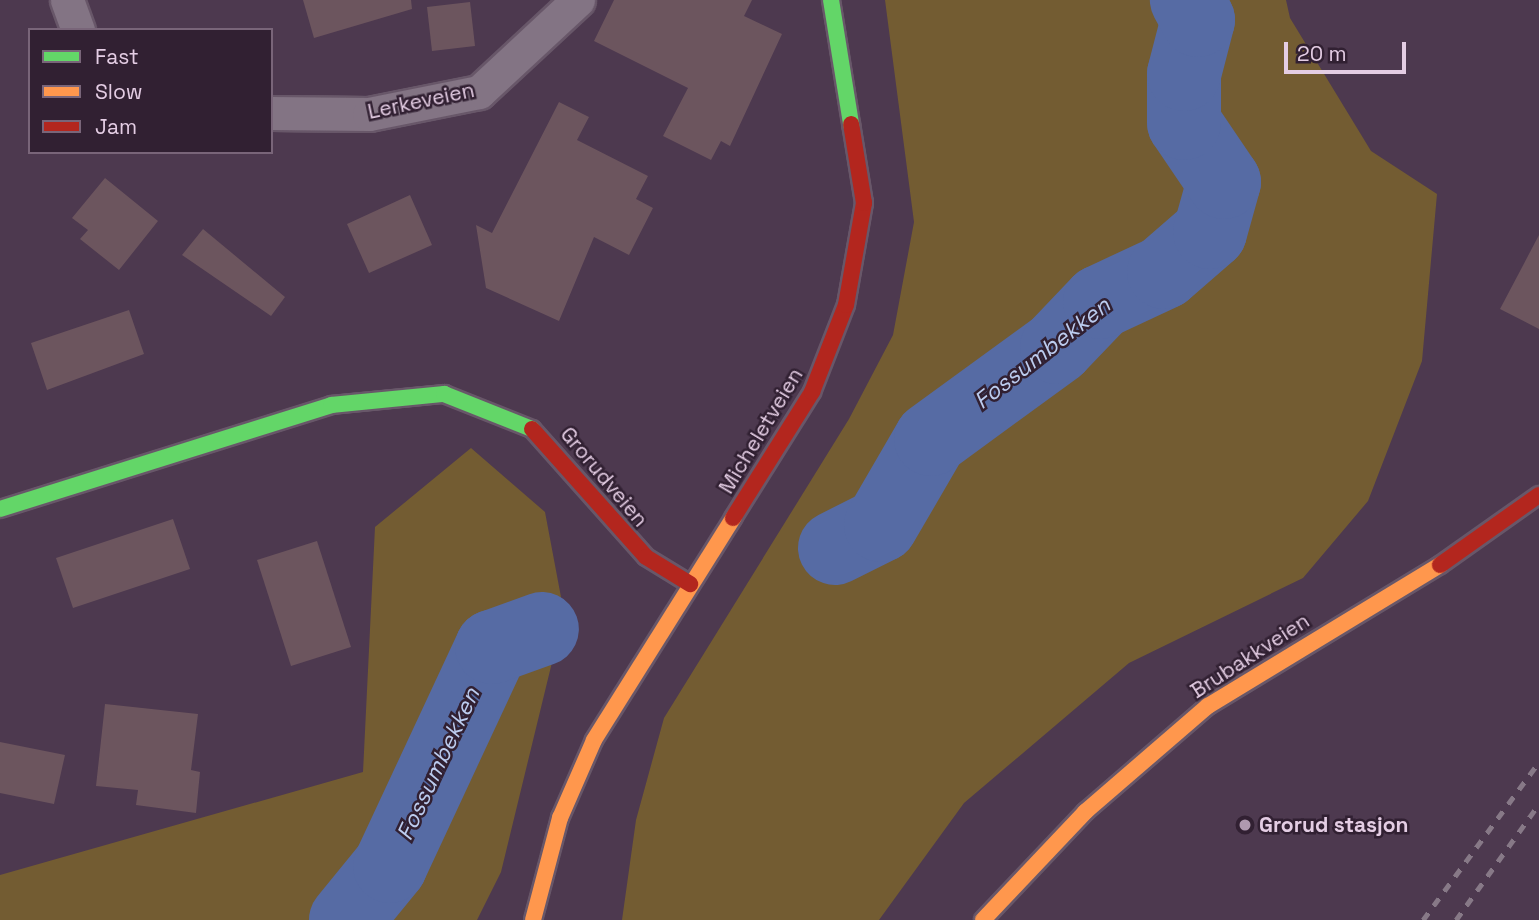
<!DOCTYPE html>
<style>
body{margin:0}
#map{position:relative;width:1539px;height:920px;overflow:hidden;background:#4d394f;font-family:"Space Grotesk",sans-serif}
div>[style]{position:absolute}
.green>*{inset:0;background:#735c32}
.river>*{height:74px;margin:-37px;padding:0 37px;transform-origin:37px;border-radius:37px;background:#566ba4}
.building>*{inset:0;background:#6c555e}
.roads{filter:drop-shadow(2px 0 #685769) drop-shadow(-2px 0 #685769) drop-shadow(0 2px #685769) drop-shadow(0 -2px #685769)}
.street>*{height:33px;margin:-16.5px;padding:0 16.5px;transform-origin:16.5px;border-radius:16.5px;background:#837484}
.fast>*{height:16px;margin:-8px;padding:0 8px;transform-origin:8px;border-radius:8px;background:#63d668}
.slow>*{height:16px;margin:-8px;padding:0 8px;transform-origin:8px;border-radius:8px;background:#ff974d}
.jam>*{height:16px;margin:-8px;padding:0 8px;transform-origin:8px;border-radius:8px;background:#b3261e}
.rail>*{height:5px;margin-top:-2.5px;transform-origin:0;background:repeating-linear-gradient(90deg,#877987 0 9px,transparent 0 18px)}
.dots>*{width:19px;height:19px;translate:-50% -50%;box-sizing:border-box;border:4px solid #312032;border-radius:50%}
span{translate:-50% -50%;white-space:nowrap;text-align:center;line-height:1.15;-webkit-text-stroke:5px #312032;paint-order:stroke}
.street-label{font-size:21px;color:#e4cde4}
.poi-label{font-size:21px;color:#e4cde4;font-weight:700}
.left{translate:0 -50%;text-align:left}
.water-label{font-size:23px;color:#bcccef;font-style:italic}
.legend{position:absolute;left:28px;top:28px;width:245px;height:126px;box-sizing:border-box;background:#312032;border:2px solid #796579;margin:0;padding:9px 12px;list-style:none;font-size:21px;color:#e4cde4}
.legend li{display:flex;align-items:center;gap:14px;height:35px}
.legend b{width:35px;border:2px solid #796579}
.scale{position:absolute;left:1284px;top:42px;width:122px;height:32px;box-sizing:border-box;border:4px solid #e4cde4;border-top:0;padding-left:9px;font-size:21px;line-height:24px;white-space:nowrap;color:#e4cde4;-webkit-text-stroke:5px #312032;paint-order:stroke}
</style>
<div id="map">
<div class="green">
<i style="clip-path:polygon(885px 0,1286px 0,1290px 18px,1371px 151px,1437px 194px,1422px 361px,1368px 501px,1303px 578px,1129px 663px,964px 803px,879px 920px,622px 920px,636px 820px,664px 718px,849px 419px,893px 335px,914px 222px)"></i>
<i style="clip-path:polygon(471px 448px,545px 512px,564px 613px,501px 872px,477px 920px,0 920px,0 875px,363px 772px,375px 527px)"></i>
</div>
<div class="river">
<i style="left:835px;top:548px;width:51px;rotate:-26.6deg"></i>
<i style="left:881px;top:525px;width:99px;rotate:-59.8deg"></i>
<i style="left:931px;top:439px;width:156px;rotate:-36.1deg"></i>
<i style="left:1057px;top:347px;width:62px;rotate:-46.3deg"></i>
<i style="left:1100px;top:302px;width:71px;rotate:-25.1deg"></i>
<i style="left:1164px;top:272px;width:61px;rotate:-41deg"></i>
<i style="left:1210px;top:232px;width:52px;rotate:-74.4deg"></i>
<i style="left:1224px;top:182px;width:71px;rotate:-124.1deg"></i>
<i style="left:1184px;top:123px;width:49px;rotate:-90deg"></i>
<i style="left:1184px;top:74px;width:56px;rotate:-75.5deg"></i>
<i style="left:1198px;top:20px;width:23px;rotate:-119deg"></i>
<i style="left:346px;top:920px;width:70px;rotate:-50.8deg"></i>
<i style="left:390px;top:866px;width:242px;rotate:-65deg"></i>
<i style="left:492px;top:647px;width:53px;rotate:-19.8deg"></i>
</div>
<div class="building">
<i style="clip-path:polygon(303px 0,411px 0,412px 9px,314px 38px)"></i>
<i style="clip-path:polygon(614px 0,752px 0,744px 16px,782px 34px,730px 146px,721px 141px,711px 160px,663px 136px,688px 88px,594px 41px)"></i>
<i style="clip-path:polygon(470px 2px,475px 46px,432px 51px,427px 7px)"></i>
<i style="clip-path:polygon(559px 102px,589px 117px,577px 140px,648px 176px,636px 199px,653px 208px,629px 255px,594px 237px,559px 321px,486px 288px,476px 225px,492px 233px)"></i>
<i style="clip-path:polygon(105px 178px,158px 221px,119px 270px,80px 239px,88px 230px,72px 218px)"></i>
<i style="clip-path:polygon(410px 195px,432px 245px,369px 273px,347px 224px)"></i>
<i style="clip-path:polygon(203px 229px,285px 297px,271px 316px,182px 255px)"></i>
<i style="clip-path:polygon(1539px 235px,1539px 329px,1500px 309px)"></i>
<i style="clip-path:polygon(129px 310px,144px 354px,47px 390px,31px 343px)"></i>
<i style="clip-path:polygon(173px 519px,190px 569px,73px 608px,56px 558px)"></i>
<i style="clip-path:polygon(317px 541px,351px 647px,291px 666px,257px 560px)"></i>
<i style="clip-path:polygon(105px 704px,198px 714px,191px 770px,200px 772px,196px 813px,136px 805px,138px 790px,96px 786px)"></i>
<i style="clip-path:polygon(0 742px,65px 755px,54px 804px,0 793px)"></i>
</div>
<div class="roads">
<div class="street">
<i style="left:67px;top:0;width:32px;rotate:70deg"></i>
<i style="left:271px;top:113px;width:98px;rotate:0.6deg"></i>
<i style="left:369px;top:114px;width:112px;rotate:-11.3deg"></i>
<i style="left:479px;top:92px;width:135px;rotate:-42.9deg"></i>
</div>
<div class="fast">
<i style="left:831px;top:0;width:126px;rotate:80.8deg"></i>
<i style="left:0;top:509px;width:347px;rotate:-17.4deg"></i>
<i style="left:331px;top:405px;width:114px;rotate:-5.6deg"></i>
<i style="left:444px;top:394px;width:95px;rotate:21.7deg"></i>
</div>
<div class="slow">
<i style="left:533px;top:920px;width:106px;rotate:-75.2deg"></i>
<i style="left:560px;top:818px;width:85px;rotate:-66.4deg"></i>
<i style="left:594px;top:740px;width:262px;rotate:-57.9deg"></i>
<i style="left:983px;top:920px;width:149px;rotate:-46.6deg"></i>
<i style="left:1085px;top:812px;width:162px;rotate:-40.8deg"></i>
<i style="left:1208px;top:706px;width:271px;rotate:-31.3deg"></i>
</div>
<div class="jam">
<i style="left:532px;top:429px;width:171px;rotate:48.3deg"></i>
<i style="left:646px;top:557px;width:52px;rotate:31.5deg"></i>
<i style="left:733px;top:518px;width:149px;rotate:-57.9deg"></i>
<i style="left:812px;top:392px;width:93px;rotate:-68.7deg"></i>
<i style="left:846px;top:305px;width:104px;rotate:-80deg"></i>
<i style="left:864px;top:203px;width:80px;rotate:-99.3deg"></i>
<i style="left:1440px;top:565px;width:121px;rotate:-35.3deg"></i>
</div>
</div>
<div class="rail">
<i style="left:1423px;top:920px;width:196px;rotate:-53.7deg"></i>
<i style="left:1456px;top:920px;width:143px;rotate:-54.4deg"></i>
</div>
<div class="dots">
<i style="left:1245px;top:825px;background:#af99b0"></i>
</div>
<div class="street-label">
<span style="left:421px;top:101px;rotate:-12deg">Lerkeveien</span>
<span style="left:761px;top:431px;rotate:-59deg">Micheletveien</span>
<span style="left:604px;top:477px;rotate:50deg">Grorudveien</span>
<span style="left:1250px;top:656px;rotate:-33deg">Brubakkveien</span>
</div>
<div class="poi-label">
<span class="left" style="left:1259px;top:825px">Grorud stasjon</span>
</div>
<div class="water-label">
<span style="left:1042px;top:353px;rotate:-38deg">Fossumbekken</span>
<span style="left:438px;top:764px;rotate:-65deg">Fossumbekken</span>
</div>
<ul class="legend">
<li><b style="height:9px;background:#63d668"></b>Fast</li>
<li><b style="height:9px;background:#ff974d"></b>Slow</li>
<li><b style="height:9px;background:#b3261e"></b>Jam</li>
</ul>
<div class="scale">20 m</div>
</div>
